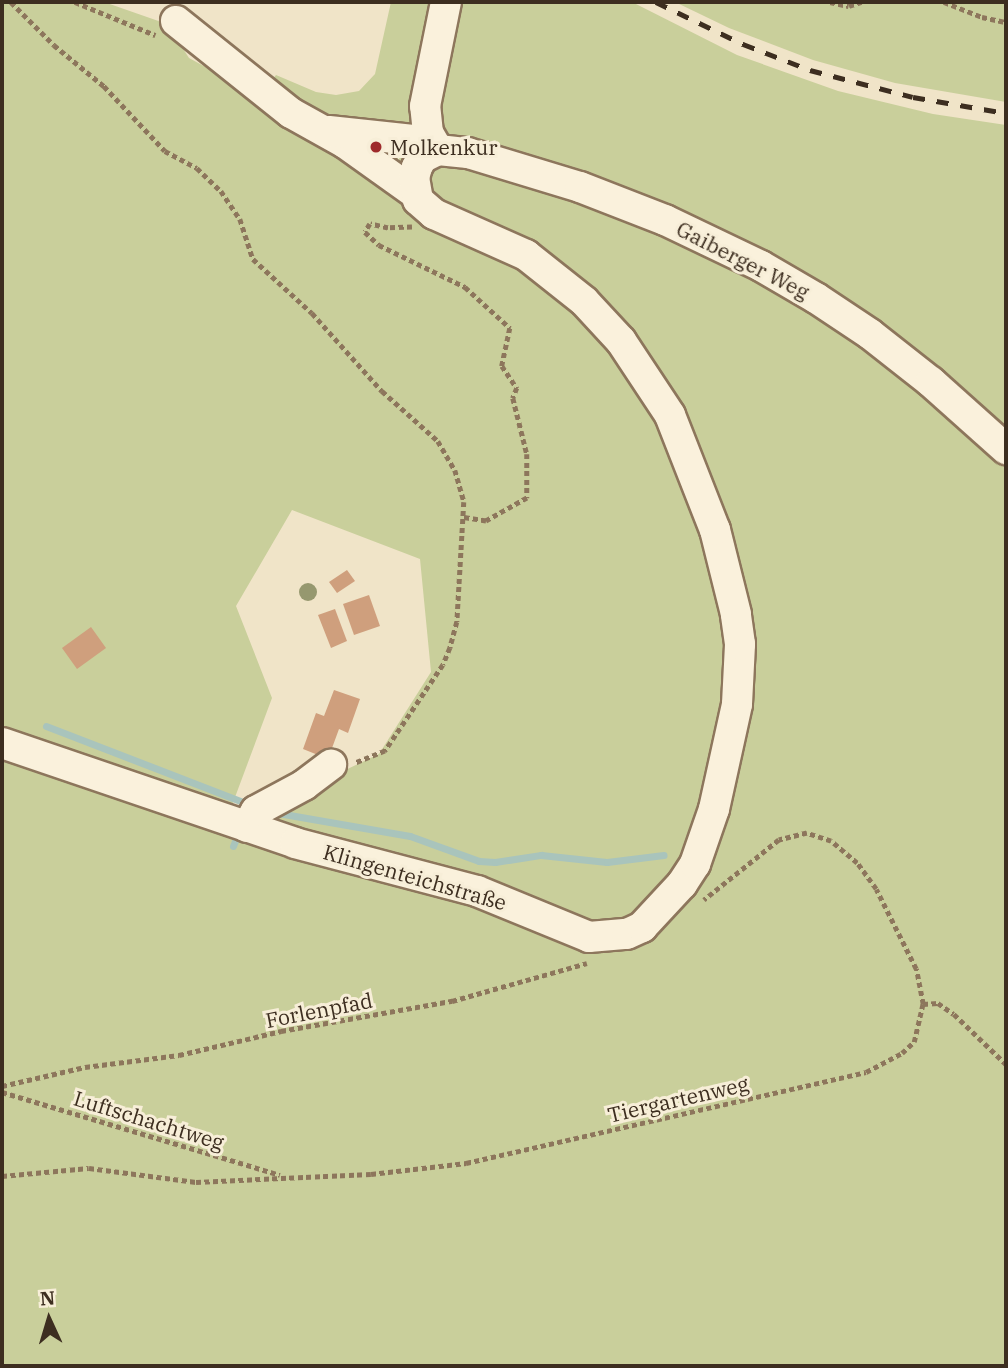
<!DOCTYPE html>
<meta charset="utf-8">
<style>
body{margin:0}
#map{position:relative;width:1008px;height:1368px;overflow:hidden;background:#f0e4c8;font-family:"IBM Plex Serif",serif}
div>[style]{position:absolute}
.green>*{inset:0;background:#c9cf9b}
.stream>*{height:7px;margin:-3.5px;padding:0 3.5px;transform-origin:3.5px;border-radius:3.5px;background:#a9c4bc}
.building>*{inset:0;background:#cf9f7d}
.path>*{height:4.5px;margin-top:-2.25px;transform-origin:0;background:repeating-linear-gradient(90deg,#8d765c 0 5px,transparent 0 8.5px)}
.roads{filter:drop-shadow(2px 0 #8d765c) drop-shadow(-2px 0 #8d765c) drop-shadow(0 2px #8d765c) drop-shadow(0 -2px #8d765c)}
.minor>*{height:30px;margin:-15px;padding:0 15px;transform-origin:15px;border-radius:15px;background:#faf1dc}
.rail>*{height:5px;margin-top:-2.5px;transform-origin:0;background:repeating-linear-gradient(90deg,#3d2e20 0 12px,transparent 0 24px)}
.trees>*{width:18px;height:18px;margin:-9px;border-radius:50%;background:#96986f}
.dots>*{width:19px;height:19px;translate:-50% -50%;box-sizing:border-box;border:4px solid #f7eed8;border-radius:50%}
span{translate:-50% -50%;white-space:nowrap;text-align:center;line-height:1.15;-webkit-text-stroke:6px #f7eed8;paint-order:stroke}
.poi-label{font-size:21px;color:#3d2e20}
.left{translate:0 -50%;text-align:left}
.street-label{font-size:21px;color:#3d2e20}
.frame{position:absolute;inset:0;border:4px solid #3d2e20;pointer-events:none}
.north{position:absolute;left:14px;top:1284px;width:70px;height:70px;-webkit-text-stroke:5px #f7eed8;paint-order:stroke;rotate:356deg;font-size:19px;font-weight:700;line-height:28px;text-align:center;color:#3d2e20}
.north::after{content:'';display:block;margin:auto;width:24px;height:32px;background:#3d2e20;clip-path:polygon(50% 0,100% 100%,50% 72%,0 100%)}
</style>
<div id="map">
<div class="green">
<i style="clip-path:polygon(evenodd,2px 2px,104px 2px,167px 24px,189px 58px,224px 77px,255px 101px,276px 75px,316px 92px,336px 95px,359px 91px,375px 74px,391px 2px,632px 2px,737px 55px,838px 91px,933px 114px,1006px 125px,1006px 1366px,2px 1366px,2px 2px,292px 510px,420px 559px,431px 672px,379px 754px,297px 793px,277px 821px,231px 808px,272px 698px,236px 606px,292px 510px)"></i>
<i style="clip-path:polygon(675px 2px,1006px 2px,1006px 102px,895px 83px,813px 60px,729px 28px)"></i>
</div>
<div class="stream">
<i style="left:46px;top:726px;width:220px;rotate:21.1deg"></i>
<i style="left:272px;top:812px;width:140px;rotate:9.9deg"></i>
<i style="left:410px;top:836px;width:73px;rotate:19.9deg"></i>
<i style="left:479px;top:861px;width:16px;rotate:4deg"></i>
<i style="left:495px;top:862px;width:47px;rotate:-8.7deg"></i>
<i style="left:541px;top:855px;width:66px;rotate:6.1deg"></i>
<i style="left:607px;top:862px;width:57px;rotate:-7deg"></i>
<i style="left:233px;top:846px;width:11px;rotate:-68deg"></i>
</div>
<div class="building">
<i style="clip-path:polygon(347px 570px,355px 581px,337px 593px,329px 582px)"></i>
<i style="clip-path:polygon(369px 595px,380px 626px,354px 635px,343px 604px)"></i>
<i style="clip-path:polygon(335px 609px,347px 641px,331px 648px,318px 615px)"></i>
<i style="clip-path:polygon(91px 627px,106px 648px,77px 669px,62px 648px)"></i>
<i style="clip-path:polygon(334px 690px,360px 699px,348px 733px,339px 729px,328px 759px,303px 749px,316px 713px,324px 716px)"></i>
</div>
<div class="path">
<i style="left:11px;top:2px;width:61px;rotate:45deg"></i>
<i style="left:54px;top:45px;width:65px;rotate:39.4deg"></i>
<i style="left:104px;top:86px;width:89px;rotate:46.8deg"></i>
<i style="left:165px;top:151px;width:36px;rotate:28deg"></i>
<i style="left:197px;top:168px;width:33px;rotate:44deg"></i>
<i style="left:221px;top:191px;width:34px;rotate:56deg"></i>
<i style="left:240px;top:219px;width:42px;rotate:72deg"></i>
<i style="left:253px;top:259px;width:80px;rotate:42.5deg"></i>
<i style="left:312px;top:313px;width:105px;rotate:48.1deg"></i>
<i style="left:382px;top:391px;width:75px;rotate:41.8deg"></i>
<i style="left:438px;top:441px;width:34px;rotate:60deg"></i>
<i style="left:455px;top:470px;width:33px;rotate:74deg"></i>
<i style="left:464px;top:502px;width:120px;rotate:93.3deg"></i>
<i style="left:457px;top:622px;width:27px;rotate:105deg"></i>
<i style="left:450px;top:648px;width:18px;rotate:112deg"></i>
<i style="left:443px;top:665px;width:104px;rotate:124deg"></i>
<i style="left:385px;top:751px;width:31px;rotate:158deg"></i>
<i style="left:75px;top:2px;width:87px;rotate:22.4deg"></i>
<i style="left:830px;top:2px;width:19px;rotate:12deg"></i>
<i style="left:849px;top:6px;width:13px;rotate:-18deg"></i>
<i style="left:944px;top:2px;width:41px;rotate:21.5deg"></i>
<i style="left:982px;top:17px;width:25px;rotate:12deg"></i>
<i style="left:412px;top:227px;width:24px;rotate:178deg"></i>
<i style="left:388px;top:228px;width:18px;rotate:-167deg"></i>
<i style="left:370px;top:224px;width:9px;rotate:122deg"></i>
<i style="left:365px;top:232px;width:19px;rotate:43deg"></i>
<i style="left:379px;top:245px;width:96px;rotate:26deg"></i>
<i style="left:465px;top:287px;width:61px;rotate:42.3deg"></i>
<i style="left:510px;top:328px;width:39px;rotate:102deg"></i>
<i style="left:502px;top:366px;width:27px;rotate:56deg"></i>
<i style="left:517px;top:388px;width:11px;rotate:112deg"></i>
<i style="left:513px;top:398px;width:58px;rotate:76deg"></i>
<i style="left:527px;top:454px;width:44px;rotate:90deg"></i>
<i style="left:527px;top:498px;width:47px;rotate:150.7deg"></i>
<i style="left:486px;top:521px;width:24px;rotate:-171deg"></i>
<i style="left:923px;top:1004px;width:15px;rotate:-4deg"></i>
<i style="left:938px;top:1003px;width:19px;rotate:35deg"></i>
<i style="left:954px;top:1014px;width:72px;rotate:43.9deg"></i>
<i style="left:2px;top:1086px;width:85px;rotate:-12.9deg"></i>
<i style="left:85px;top:1067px;width:95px;rotate:-7.3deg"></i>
<i style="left:179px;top:1055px;width:105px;rotate:-13.2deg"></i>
<i style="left:281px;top:1031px;width:174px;rotate:-10deg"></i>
<i style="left:452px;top:1001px;width:140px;rotate:-15.7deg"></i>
<i style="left:2px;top:1092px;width:290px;rotate:16.6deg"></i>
<i style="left:2px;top:1176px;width:87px;rotate:-5.3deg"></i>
<i style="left:89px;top:1168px;width:108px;rotate:7.5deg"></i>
<i style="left:196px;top:1182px;width:175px;rotate:-2.6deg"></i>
<i style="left:371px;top:1174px;width:96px;rotate:-6.6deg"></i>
<i style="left:466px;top:1163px;width:410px;rotate:-12.8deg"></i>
<i style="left:866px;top:1072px;width:41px;rotate:-27.8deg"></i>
<i style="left:902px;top:1053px;width:16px;rotate:-43deg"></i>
<i style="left:914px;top:1042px;width:39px;rotate:-77deg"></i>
<i style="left:923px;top:1004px;width:36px;rotate:-101deg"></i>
<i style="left:916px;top:969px;width:89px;rotate:-116.6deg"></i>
<i style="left:876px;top:889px;width:32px;rotate:-126deg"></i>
<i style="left:857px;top:863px;width:34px;rotate:-140deg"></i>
<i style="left:831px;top:841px;width:25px;rotate:-162deg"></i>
<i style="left:807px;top:833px;width:29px;rotate:166deg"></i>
<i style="left:779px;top:840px;width:96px;rotate:141.3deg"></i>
</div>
<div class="roads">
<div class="minor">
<i style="left:176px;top:21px;width:147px;rotate:38.7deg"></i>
<i style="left:291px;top:113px;width:62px;rotate:29.1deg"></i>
<i style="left:345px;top:143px;width:86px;rotate:35.5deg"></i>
<i style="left:329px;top:131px;width:94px;rotate:6.1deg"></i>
<i style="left:422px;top:141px;width:18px;rotate:29deg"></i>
<i style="left:438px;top:150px;width:20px;rotate:-120deg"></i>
<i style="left:428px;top:133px;width:27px;rotate:-96deg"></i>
<i style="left:425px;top:106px;width:106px;rotate:-78.6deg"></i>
<i style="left:2px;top:743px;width:310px;rotate:18.8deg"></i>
<i style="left:295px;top:843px;width:188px;rotate:14.8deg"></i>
<i style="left:477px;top:891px;width:121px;rotate:22.3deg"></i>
<i style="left:589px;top:937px;width:38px;rotate:-5deg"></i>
<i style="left:627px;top:934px;width:17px;rotate:-25deg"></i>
<i style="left:642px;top:927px;width:59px;rotate:-47.1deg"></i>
<i style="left:682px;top:884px;width:24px;rotate:-57deg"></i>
<i style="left:695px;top:864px;width:58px;rotate:-70.9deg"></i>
<i style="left:714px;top:809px;width:107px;rotate:-77.6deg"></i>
<i style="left:737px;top:704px;width:60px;rotate:-87.1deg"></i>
<i style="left:740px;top:644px;width:30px;rotate:-98deg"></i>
<i style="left:736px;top:614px;width:87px;rotate:-104deg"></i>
<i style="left:715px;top:530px;width:123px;rotate:-111.4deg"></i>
<i style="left:670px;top:415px;width:89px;rotate:-123.5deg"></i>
<i style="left:621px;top:341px;width:54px;rotate:-132.8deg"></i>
<i style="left:584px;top:301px;width:74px;rotate:-141.6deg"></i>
<i style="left:526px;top:255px;width:101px;rotate:-156deg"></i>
<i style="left:434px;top:214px;width:21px;rotate:-139deg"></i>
<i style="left:418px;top:200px;width:22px;rotate:-100deg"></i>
<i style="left:414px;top:178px;width:11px;rotate:-75deg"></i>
<i style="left:417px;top:167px;width:10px;rotate:-61deg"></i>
<i style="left:422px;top:158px;width:18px;rotate:-27deg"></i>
<i style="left:438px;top:150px;width:30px;rotate:6deg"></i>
<i style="left:468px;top:153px;width:117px;rotate:16.9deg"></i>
<i style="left:580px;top:187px;width:91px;rotate:21.2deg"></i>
<i style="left:665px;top:220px;width:106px;rotate:25.6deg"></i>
<i style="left:761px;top:266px;width:64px;rotate:30.2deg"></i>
<i style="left:816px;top:298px;width:65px;rotate:33.7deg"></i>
<i style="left:870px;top:334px;width:78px;rotate:38.2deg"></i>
<i style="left:931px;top:382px;width:101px;rotate:41.8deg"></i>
<i style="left:247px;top:827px;width:18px;rotate:-61deg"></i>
<i style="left:256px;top:811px;width:55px;rotate:-28.4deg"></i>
<i style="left:304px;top:785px;width:34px;rotate:-37deg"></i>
</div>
</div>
<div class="rail">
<i style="left:656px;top:2px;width:97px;rotate:25.8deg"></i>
<i style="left:743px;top:44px;width:72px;rotate:21.2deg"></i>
<i style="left:810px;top:70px;width:106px;rotate:14.7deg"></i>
<i style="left:913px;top:97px;width:94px;rotate:9.8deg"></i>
</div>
<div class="trees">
<i style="left:308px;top:592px"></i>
</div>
<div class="dots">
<i style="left:376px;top:147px;background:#9e2a2b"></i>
</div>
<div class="poi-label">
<span class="left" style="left:390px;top:147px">Molkenkur</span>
</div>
<div class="street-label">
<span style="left:743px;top:260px;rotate:27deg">Gaiberger Weg</span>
<span style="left:415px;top:877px;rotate:16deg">Klingenteichstraße</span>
<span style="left:319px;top:1010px;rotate:-11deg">Forlenpfad</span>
<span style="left:678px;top:1099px;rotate:-13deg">Tiergartenweg</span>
<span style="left:149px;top:1120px;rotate:17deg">Luftschachtweg</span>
</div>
<div class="frame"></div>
<div class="north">N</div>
</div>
